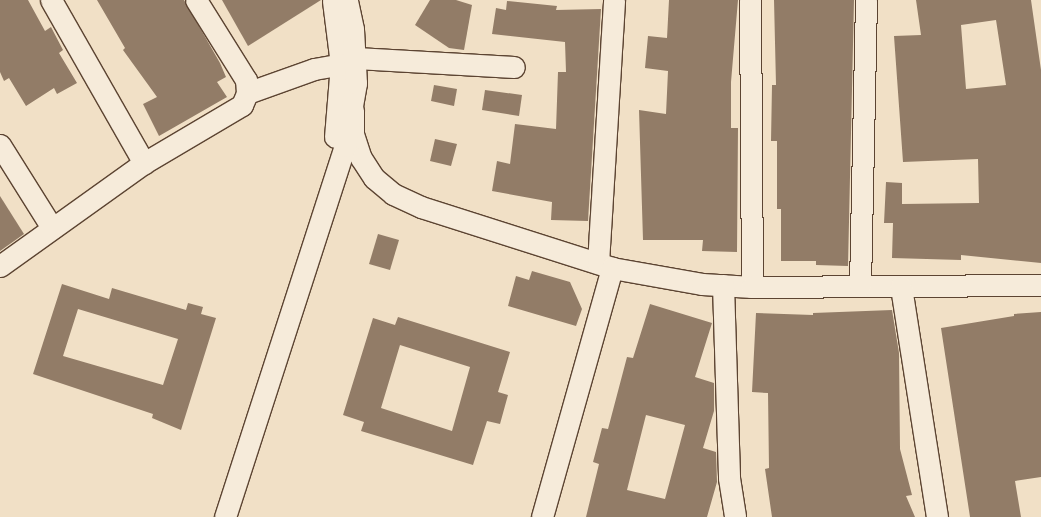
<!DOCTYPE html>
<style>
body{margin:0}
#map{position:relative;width:1041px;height:517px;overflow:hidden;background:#f1e0c6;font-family:Alegreya,serif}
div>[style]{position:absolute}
.building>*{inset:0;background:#927c67}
.roads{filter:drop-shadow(1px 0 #5c4432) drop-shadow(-1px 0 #5c4432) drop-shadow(0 1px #5c4432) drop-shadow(0 -1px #5c4432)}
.street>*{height:21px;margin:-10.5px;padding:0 10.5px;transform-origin:10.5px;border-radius:10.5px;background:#f6ebda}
span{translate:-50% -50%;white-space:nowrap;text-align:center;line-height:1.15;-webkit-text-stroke:5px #f6ebda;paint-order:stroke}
</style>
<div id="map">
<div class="building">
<i style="clip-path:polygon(0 0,28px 0,45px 31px,51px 27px,63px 50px,59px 53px,77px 83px,57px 94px,54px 88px,26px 106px,9px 78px,4px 81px,0 72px)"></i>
<i style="clip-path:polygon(97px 0,184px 0,220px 63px,226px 77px,217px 82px,227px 97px,159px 136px,143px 104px,157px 97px,123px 50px,125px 48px)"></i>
<i style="clip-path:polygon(222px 0,321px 0,248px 46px)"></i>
<i style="clip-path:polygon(430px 0,456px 0,472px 5px,464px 50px,449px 48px,415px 25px)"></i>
<i style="clip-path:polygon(669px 0,738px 0,731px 82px,731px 128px,738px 128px,737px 252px,702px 251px,703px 240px,643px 240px,639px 110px,666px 114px,668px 71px,645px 68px,648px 36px,667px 38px)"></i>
<i style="clip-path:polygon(774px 0,854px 0,848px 266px,816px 265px,816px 261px,781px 261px,781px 209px,777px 209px,777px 141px,771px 141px,772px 85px,776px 85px)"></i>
<i style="clip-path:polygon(evenodd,916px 0,1031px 0,1041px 70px,1041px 263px,961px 255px,961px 260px,892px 258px,893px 223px,884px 223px,886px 182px,902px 183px,902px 204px,979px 203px,978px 159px,903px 162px,894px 36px,921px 35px,916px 0,996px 20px,1006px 85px,966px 89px,961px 25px,996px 20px)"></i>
<i style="clip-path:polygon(507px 1px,557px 6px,556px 10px,601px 9px,588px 221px,551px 220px,552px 202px,492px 191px,497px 161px,510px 164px,515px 124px,556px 129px,558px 72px,566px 72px,565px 42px,492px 34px,496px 8px,506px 10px)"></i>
<i style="clip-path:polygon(434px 85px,457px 89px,454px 106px,431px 101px)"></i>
<i style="clip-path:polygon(485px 90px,522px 95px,519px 116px,482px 110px)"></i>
<i style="clip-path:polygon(435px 139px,457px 144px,451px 166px,430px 161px)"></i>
<i style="clip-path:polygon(0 196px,24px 234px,0 251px)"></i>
<i style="clip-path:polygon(378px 234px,399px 240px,390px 270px,369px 264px)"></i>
<i style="clip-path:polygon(532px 271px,570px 282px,582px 309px,576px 326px,508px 306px,516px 276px,529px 280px)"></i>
<i style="clip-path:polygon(evenodd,62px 284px,109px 299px,112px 288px,186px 310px,188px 303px,203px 307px,201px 314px,216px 318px,181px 430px,152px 418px,153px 414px,33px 374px,62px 284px,78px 309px,178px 339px,163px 385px,63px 356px,78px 309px)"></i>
<i style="clip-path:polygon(evenodd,650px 304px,712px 323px,695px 377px,714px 383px,714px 411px,703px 448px,716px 452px,717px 482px,707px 517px,586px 517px,599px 464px,593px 462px,602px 428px,608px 429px,627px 357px,633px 358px,650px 304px,646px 415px,685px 425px,665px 499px,627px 490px,646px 415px)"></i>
<i style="clip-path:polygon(892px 310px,899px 353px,900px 449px,912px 495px,906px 496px,915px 517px,772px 517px,765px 469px,769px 468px,768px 393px,752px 392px,756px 313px,813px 315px,813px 313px)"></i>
<i style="clip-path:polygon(1041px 312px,1041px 477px,1015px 481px,1021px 517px,970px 517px,941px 328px,1014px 316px,1014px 314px)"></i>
<i style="clip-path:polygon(evenodd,398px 317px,510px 352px,498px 392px,508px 395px,500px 424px,487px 421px,473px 465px,361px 431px,364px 422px,343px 415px,373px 318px,395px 325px,398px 317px,400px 345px,470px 367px,452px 431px,381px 408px,400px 345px)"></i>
</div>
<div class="roads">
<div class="street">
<i style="left:51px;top:0;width:188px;rotate:60.3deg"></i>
<i style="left:750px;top:0;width:287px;rotate:89.6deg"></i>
<i style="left:333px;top:1px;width:64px;rotate:82.8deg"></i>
<i style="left:341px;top:64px;width:73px;rotate:94.7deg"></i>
<i style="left:356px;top:58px;width:158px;rotate:3.3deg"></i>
<i style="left:247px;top:93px;width:71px;rotate:-19.7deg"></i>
<i style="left:314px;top:69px;width:27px;rotate:-10deg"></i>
<i style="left:353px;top:110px;width:24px;rotate:90deg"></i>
<i style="left:353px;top:134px;width:25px;rotate:72deg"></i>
<i style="left:361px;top:158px;width:24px;rotate:57deg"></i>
<i style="left:374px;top:178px;width:25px;rotate:40deg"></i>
<i style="left:393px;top:194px;width:31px;rotate:25deg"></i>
<i style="left:421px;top:207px;width:201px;rotate:17.7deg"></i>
<i style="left:612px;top:268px;width:91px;rotate:10.1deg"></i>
<i style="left:702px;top:284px;width:50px;rotate:3.4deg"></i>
<i style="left:752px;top:287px;width:289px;rotate:-0.4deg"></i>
<i style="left:0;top:145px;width:98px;rotate:57.9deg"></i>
<i style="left:598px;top:263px;width:263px;rotate:-86.5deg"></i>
<i style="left:0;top:266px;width:177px;rotate:-35.6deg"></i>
<i style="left:144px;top:163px;width:114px;rotate:-30.6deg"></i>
<i style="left:242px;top:105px;width:13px;rotate:-67deg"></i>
<i style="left:247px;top:93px;width:13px;rotate:-94deg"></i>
<i style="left:246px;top:80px;width:94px;rotate:-122deg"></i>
<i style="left:723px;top:285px;width:193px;rotate:88.2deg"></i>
<i style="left:729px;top:478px;width:39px;rotate:81deg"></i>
<i style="left:860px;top:286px;width:286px;rotate:-88.8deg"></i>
<i style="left:901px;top:287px;width:233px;rotate:81.1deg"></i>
<i style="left:225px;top:517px;width:390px;rotate:-72.1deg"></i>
<i style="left:345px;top:146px;width:64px;rotate:-80.1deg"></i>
<i style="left:356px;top:83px;width:54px;rotate:-93.2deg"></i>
<i style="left:353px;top:29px;width:30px;rotate:-102deg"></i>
<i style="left:542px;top:517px;width:259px;rotate:-74.3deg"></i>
</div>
</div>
</div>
